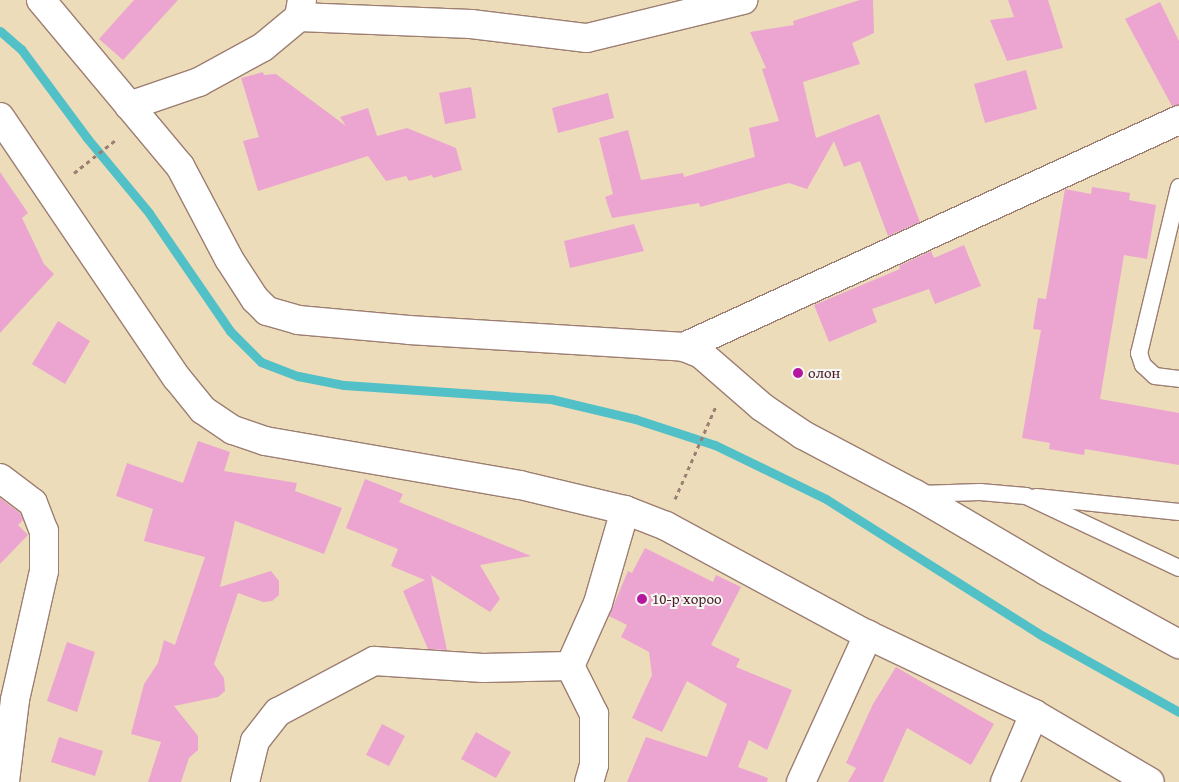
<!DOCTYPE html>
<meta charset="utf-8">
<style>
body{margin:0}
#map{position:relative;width:1179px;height:782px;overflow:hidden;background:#eddcb9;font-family:"Gentium Book Plus",serif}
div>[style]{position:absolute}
.stream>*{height:9px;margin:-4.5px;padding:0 4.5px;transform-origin:4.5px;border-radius:4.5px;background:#52c0c7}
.building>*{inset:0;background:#eca5d0}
.path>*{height:3px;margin-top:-1.5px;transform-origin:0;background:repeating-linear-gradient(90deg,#9c7e72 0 4px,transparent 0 8px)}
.roads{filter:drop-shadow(1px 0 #9c7e72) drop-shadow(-1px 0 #9c7e72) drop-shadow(0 1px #9c7e72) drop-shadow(0 -1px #9c7e72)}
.service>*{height:16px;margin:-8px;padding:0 8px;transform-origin:8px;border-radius:8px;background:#fff}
.minor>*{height:28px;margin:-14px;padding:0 14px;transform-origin:14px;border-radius:14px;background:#fff}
.tertiary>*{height:28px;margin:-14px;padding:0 14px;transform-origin:14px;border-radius:14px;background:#fff}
.dots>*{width:14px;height:14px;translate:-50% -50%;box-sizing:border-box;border:2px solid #f6f6f2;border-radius:50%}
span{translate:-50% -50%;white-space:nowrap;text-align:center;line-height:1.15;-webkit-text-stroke:4px #f6f6f2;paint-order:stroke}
.poi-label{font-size:15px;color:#4a1f2b}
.left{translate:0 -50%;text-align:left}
</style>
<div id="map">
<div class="stream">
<i style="left:0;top:31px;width:28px;rotate:41deg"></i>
<i style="left:21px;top:49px;width:111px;rotate:53.4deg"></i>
<i style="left:87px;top:138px;width:97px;rotate:50.4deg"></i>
<i style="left:149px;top:213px;width:143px;rotate:55.5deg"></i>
<i style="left:230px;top:331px;width:44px;rotate:45deg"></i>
<i style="left:261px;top:362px;width:40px;rotate:21deg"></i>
<i style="left:298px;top:376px;width:47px;rotate:11.1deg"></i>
<i style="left:344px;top:385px;width:207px;rotate:3.9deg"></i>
<i style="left:551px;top:399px;width:86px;rotate:13.4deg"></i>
<i style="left:635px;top:419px;width:84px;rotate:18deg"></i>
<i style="left:715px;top:445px;width:123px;rotate:25.9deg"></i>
<i style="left:826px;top:499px;width:257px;rotate:32.3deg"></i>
<i style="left:1043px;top:636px;width:156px;rotate:29.2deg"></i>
</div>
<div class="building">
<i style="clip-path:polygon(134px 0,178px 0,123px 60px,99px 39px)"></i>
<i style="clip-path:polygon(860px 0,873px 0,874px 33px,852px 43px,860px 64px,803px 82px,816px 138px,879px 114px,920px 222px,888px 236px,860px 161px,844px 167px,834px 141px,807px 189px,789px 183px,700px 207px,699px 203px,612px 218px,605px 197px,613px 194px,599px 138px,628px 130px,641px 180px,683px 173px,684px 177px,755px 157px,749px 128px,779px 121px,762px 69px,766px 68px,750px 32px,794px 25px,793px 21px)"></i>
<i style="clip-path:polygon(1008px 0,1048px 0,1063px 48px,1007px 61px,990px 20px,1014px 17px)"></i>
<i style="clip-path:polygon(1160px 2px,1179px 41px,1179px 105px,1172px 106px,1125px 19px)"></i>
<i style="clip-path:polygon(1026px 70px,1037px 109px,985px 123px,974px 84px)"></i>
<i style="clip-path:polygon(263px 72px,264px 75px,276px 74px,346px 126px,340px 117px,368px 108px,377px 136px,407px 128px,456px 148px,462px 170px,433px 178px,432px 175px,409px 181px,406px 176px,386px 181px,368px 156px,258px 191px,243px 141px,259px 137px,241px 78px)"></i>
<i style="clip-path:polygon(471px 87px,476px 118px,445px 124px,439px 93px)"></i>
<i style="clip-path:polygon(608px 93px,614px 118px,558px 133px,552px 108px)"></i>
<i style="clip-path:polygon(0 172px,28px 213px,22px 218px,44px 264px,54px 274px,0 333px)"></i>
<i style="clip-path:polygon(1092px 187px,1130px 193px,1129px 200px,1156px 205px,1147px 259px,1124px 255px,1100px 399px,1179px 413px,1179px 465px,1085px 449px,1084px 455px,1049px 449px,1050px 443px,1022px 438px,1041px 330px,1033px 329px,1038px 298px,1046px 299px,1065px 189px,1091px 194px)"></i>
<i style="clip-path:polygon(634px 224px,644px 251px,570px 268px,564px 241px)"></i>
<i style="clip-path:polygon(964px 245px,981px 286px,935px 304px,929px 289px,872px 309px,877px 322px,829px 342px,814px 305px,900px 269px,899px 266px,931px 251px,934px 258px)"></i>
<i style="clip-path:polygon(58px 321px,90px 341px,65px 384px,32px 364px)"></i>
<i style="clip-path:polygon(198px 441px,230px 452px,224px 471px,297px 483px,295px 491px,342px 508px,324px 554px,230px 519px,235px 521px,220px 587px,271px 571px,279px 581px,279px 595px,272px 601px,263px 602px,238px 593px,214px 664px,224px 678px,225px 691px,218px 697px,174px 706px,198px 736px,198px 750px,189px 758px,181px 782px,148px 782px,161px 742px,131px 734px,144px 684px,158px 663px,164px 640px,175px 645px,205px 557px,144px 541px,153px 509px,116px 496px,127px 463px,183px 483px)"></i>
<i style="clip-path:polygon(365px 479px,403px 494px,399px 502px,531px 556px,480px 565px,500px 599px,490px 612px,431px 575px,447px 650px,428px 649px,403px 591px,425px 580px,391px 566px,398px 549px,346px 528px)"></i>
<i style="clip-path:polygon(0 498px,20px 513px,23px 520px,18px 525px,28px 535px,0 564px)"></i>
<i style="clip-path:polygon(645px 548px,713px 582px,716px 575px,741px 587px,711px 645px,740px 659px,736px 667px,792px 690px,767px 750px,749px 740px,738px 767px,768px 778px,767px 782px,627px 782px,646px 737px,707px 757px,727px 704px,687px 681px,662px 732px,632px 718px,652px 675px,649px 652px,621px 637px,627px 625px,609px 616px,628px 571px,632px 573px)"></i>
<i style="clip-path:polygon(67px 642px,95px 652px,77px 712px,47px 701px)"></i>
<i style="clip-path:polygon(896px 667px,994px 724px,971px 765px,907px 728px,883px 782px,848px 782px,856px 768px,846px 763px,873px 704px)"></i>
<i style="clip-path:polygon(382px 724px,405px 736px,389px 766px,366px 755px)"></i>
<i style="clip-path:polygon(476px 732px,511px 752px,496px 778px,461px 759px)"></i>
<i style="clip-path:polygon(59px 737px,103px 751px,95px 776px,51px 762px)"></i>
</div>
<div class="path">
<i style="left:74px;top:173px;width:56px;rotate:-38.5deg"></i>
<i style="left:675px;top:499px;width:102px;rotate:-66.2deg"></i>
</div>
<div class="roads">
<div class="service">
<i style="left:1179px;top:187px;width:171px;rotate:103.5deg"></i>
<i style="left:1139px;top:353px;width:13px;rotate:72deg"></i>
<i style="left:1143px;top:365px;width:16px;rotate:43deg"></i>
<i style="left:1155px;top:376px;width:24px;rotate:7deg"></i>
<i style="left:920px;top:494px;width:60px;rotate:-1.9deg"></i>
<i style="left:980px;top:492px;width:46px;rotate:5deg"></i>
<i style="left:1026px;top:496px;width:169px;rotate:25.2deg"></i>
<i style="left:1036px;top:497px;width:144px;rotate:6deg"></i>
</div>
<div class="minor">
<i style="left:41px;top:0;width:217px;rotate:50.1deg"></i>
<i style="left:180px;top:166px;width:105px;rotate:62.2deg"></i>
<i style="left:229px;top:259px;width:48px;rotate:57deg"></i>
<i style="left:255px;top:299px;width:17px;rotate:45deg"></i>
<i style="left:267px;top:311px;width:32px;rotate:16deg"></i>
<i style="left:298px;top:320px;width:111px;rotate:5.1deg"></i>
<i style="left:409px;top:330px;width:276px;rotate:3.5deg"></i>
<i style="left:684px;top:347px;width:18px;rotate:22deg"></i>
<i style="left:701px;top:354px;width:81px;rotate:41deg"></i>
<i style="left:762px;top:407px;width:50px;rotate:34.3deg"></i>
<i style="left:803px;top:435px;width:127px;rotate:27.8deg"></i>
<i style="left:915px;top:494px;width:152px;rotate:30.4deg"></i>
<i style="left:1046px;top:571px;width:152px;rotate:28.8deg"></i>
<i style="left:299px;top:17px;width:172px;rotate:2.3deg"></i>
<i style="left:471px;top:24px;width:117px;rotate:6.9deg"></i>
<i style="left:587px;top:38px;width:161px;rotate:-13.7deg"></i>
<i style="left:129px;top:106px;width:74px;rotate:-18.9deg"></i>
<i style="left:199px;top:82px;width:73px;rotate:-28.7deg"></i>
<i style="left:263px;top:47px;width:47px;rotate:-39.8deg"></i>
<i style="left:299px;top:17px;width:17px;rotate:-80deg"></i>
<i style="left:684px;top:347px;width:545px;rotate:-24.64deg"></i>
<i style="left:0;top:478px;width:41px;rotate:37.1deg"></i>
<i style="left:33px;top:503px;width:30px;rotate:69deg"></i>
<i style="left:44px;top:531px;width:40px;rotate:90deg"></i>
<i style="left:44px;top:571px;width:132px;rotate:102.7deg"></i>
<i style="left:15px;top:700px;width:83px;rotate:97deg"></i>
<i style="left:570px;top:666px;width:54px;rotate:63.4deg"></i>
<i style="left:594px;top:714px;width:51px;rotate:90deg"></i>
<i style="left:594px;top:765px;width:18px;rotate:106deg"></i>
<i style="left:245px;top:782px;width:42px;rotate:-76.3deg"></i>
<i style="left:255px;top:741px;width:37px;rotate:-52deg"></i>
<i style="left:278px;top:712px;width:109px;rotate:-28deg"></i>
<i style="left:374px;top:661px;width:109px;rotate:3.7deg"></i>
<i style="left:483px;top:668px;width:87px;rotate:-1.3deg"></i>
<i style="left:570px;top:666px;width:69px;rotate:-66deg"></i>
<i style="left:598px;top:603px;width:97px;rotate:-73.8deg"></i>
<i style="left:801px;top:782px;width:162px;rotate:-65.5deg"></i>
<i style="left:1005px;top:782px;width:74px;rotate:-66.9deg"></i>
</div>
<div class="tertiary">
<i style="left:0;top:117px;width:315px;rotate:55.9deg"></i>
<i style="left:177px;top:378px;width:41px;rotate:50.9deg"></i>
<i style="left:203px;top:410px;width:36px;rotate:34deg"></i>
<i style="left:233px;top:430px;width:34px;rotate:19deg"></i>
<i style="left:265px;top:441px;width:259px;rotate:9.8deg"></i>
<i style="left:520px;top:485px;width:108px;rotate:13.4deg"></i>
<i style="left:625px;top:510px;width:44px;rotate:21.3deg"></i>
<i style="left:666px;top:526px;width:230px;rotate:28.4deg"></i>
<i style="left:868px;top:635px;width:184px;rotate:25.4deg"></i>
<i style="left:1034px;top:714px;width:134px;rotate:30.4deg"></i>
</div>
</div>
<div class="dots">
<i style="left:798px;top:373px;background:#b5179e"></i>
<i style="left:642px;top:599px;background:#b5179e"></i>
</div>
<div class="poi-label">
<span class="left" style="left:808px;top:373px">олон</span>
<span class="left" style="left:652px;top:599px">10-р хороо</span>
</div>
</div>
